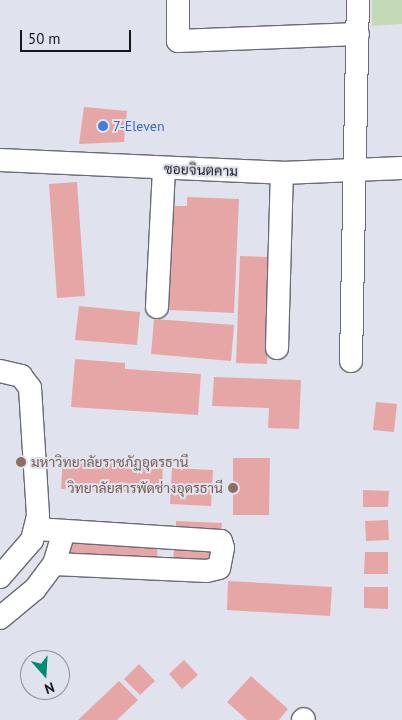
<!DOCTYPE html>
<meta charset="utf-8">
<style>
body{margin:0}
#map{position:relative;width:402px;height:720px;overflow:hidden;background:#e0e3ee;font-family:"PT Sans",Sarabun,sans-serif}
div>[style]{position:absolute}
.green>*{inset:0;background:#c4dab6}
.building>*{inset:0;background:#e6a6a5}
.roads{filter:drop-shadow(1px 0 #696b75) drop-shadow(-1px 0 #696b75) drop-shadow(0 1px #696b75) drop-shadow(0 -1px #696b75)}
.minor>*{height:22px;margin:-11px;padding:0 11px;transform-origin:11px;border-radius:11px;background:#fff}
.dots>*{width:14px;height:14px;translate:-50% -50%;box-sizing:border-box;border:2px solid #e0e3ee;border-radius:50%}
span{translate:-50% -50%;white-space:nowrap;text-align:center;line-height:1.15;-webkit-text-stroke:4px #e0e3ee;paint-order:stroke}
.shop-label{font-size:14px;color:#366cbe}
.left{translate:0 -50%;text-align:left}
.street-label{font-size:14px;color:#16171b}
.education-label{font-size:14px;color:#785e54}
.right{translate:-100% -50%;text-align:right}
.north{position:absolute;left:20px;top:650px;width:50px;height:50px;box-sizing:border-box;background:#e0e3ee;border:1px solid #8f919a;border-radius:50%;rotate:161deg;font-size:14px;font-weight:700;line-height:20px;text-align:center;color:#16171b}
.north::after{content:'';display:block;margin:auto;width:18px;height:22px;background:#008b73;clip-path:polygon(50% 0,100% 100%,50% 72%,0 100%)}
.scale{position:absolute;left:20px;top:30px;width:111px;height:22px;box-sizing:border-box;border:2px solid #16171b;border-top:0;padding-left:6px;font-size:15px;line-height:18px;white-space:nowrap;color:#16171b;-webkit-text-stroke:4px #e0e3ee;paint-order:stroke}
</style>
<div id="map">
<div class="green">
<i style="clip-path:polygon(372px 0,402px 0,402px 24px,372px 26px)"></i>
</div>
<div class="building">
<i style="clip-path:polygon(84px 107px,127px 111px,124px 142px,79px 144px)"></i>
<i style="clip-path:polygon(77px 182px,85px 296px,57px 298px,49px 184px)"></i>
<i style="clip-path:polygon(187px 197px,239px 199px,234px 313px,169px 310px,173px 206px,187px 206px)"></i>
<i style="clip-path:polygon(240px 256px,271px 257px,267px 364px,236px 363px)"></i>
<i style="clip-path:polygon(79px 306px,140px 312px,137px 345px,75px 340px)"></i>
<i style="clip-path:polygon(154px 319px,234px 325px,231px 361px,151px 354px)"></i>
<i style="clip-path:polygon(75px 359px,125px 363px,125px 369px,201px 374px,198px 415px,71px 407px)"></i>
<i style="clip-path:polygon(214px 377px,301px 380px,299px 429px,268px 428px,269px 408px,212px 406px)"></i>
<i style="clip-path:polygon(376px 402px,397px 404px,394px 432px,373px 430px)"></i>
<i style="clip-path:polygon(63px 457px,163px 462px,162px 493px,61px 489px)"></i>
<i style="clip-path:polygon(233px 458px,270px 458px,269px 515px,233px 515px)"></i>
<i style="clip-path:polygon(172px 468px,213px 470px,211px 506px,170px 504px)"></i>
<i style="clip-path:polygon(363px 490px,389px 491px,388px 507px,363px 507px)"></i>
<i style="clip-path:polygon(388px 520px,389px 540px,366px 541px,365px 521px)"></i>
<i style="clip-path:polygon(176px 521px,222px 523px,221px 533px,176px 530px)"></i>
<i style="clip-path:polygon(63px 540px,158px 543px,157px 560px,62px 557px)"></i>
<i style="clip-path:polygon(174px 546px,212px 548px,211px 564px,173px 562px)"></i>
<i style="clip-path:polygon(365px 552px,388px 552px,388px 574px,364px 574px)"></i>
<i style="clip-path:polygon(228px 581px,332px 587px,330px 616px,227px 610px)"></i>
<i style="clip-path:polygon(364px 587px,388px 587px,388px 609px,364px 608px)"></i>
<i style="clip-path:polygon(184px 660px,198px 675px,182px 689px,169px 674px)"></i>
<i style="clip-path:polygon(139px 664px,155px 681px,140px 695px,124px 679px)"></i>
<i style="clip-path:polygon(251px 676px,288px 709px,279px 720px,247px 720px,227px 702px)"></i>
<i style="clip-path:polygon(119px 681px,138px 700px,117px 720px,78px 720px)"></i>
</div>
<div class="roads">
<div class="minor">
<i style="left:178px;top:0;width:41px;rotate:90deg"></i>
<i style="left:178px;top:41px;width:180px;rotate:-2.2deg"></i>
<i style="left:0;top:160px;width:282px;rotate:2.6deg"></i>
<i style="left:282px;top:173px;width:120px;rotate:-2.4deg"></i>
<i style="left:157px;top:307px;width:139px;rotate:-87.1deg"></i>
<i style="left:277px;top:348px;width:175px;rotate:-88.4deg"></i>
<i style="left:351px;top:361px;width:361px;rotate:-88.9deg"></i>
<i style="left:0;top:371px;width:22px;rotate:13deg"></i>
<i style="left:21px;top:376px;width:15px;rotate:53deg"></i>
<i style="left:30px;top:388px;width:128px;rotate:86.4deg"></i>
<i style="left:38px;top:516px;width:25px;rotate:104deg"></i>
<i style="left:32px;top:540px;width:49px;rotate:130.9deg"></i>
<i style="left:36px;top:529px;width:185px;rotate:3.7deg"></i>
<i style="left:221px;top:541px;width:7px;rotate:74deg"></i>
<i style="left:223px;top:548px;width:20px;rotate:101deg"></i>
<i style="left:219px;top:568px;width:12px;rotate:166deg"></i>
<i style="left:207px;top:571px;width:153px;rotate:-177.4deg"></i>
<i style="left:0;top:618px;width:45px;rotate:-39.6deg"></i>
<i style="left:35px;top:589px;width:31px;rotate:-53deg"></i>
<i style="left:54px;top:564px;width:34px;rotate:-73deg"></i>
<i style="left:303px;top:720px;width:1px;rotate:-45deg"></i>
</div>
</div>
<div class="dots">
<i style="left:103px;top:126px;background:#3f7fe0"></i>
<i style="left:21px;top:462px;background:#8d6e63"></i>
<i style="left:233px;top:488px;background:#8d6e63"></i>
</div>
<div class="shop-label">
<span class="left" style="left:113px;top:126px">7-Eleven</span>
</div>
<div class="street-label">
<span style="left:201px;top:170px;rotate:2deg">ซอยจินตคาม</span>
</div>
<div class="education-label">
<span class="left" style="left:31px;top:462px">มหาวิทยาลัยราชภัฏอุดรธานี</span>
<span class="right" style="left:223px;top:488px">วิทยาลัยสารพัดช่างอุดรธานี</span>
</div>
<div class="north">N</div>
<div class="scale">50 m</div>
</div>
